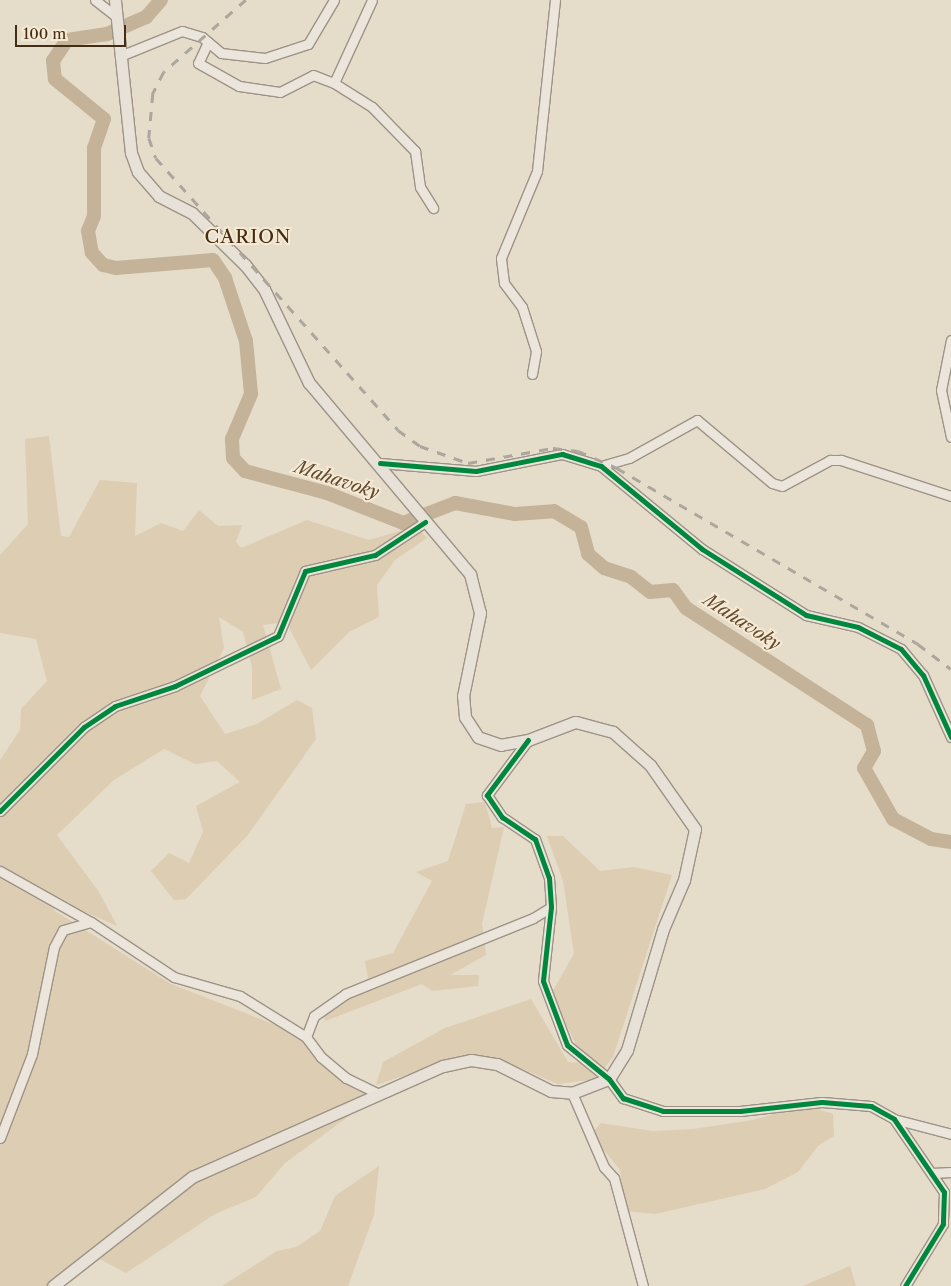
<!DOCTYPE html>
<style>
body{margin:0}
#map{position:relative;width:951px;height:1286px;overflow:hidden;background:#e6dcca;font-family:"Libre Caslon Text",serif}
div>[style]{position:absolute}
.green>*{inset:0;background:#ddcdb3}
.river>*{height:14px;margin:-7px;padding:0 7px;transform-origin:7px;border-radius:7px;background:#c5b399}
.roads{filter:drop-shadow(1px 0 #9c9386) drop-shadow(-1px 0 #9c9386) drop-shadow(0 1px #9c9386) drop-shadow(0 -1px #9c9386)}
.minor>*{height:9px;margin:-4.5px;padding:0 4.5px;transform-origin:4.5px;border-radius:4.5px;background:#ebe5dc}
.major>*{height:11px;margin:-5.5px;padding:0 5.5px;transform-origin:5.5px;border-radius:5.5px;background:#e7e1d7}
.rail>*{height:2.5px;margin-top:-1.25px;transform-origin:0;background:repeating-linear-gradient(90deg,#aca69c 0 9px,transparent 0 18px)}
.cycleway>*{height:5px;margin:-2.5px;padding:0 2.5px;transform-origin:2.5px;border-radius:2.5px;background:#00873e}
span{translate:-50% -50%;white-space:nowrap;text-align:center;line-height:1.15;-webkit-text-stroke:4px #f7ead4;paint-order:stroke}
.water-label{font-size:18px;color:#604a30;font-style:italic}
.quarter-label{font-size:19px;color:#432d14;letter-spacing:1px}
.scale{position:absolute;left:15px;top:25px;width:111px;height:22px;box-sizing:border-box;border:2px solid #432d14;border-top:0;padding-left:6px;font-size:15px;line-height:18px;white-space:nowrap;color:#432d14;-webkit-text-stroke:4px #f7ead4;paint-order:stroke}
</style>
<div id="map">
<div class="green">
<i style="clip-path:polygon(49px 436px,61px 536px,69px 537px,100px 480px,137px 483px,135px 536px,161px 523px,183px 531px,199px 510px,218px 526px,242px 525px,236px 542px,241px 548px,307px 520px,369px 540px,416px 526px,427px 538px,395px 560px,377px 585px,379px 617px,349px 632px,311px 670px,286px 622px,263px 625px,281px 689px,252px 700px,252px 667px,243px 632px,219px 617px,224px 648px,200px 696px,225px 734px,257px 724px,297px 700px,312px 708px,316px 739px,247px 836px,186px 899px,174px 900px,151px 871px,169px 853px,189px 863px,203px 832px,196px 806px,240px 782px,217px 761px,195px 764px,164px 749px,114px 780px,57px 835px,99px 892px,117px 926px,47px 895px,55px 911px,171px 984px,306px 1037px,346px 1078px,379px 1094px,285px 1163px,256px 1197px,215px 1214px,126px 1273px,92px 1255px,54px 1286px,0 1286px,0 760px,20px 730px,21px 709px,47px 681px,36px 639px,0 633px,0 555px,28px 524px,25px 439px)"></i>
<i style="clip-path:polygon(485px 802px,492px 828px,504px 827px,482px 924px,486px 955px,450px 975px,479px 975px,478px 986px,432px 991px,422px 984px,325px 1021px,322px 1010px,368px 978px,365px 961px,393px 953px,432px 881px,416px 872px,448px 861px,466px 804px)"></i>
<i style="clip-path:polygon(547px 836px,563px 836px,600px 871px,634px 867px,672px 875px,613px 1057px,596px 1079px,558px 1084px,496px 1058px,467px 1055px,376px 1085px,383px 1062px,445px 1028px,531px 999px,568px 1062px,585px 1063px,551px 994px,574px 954px,563px 881px)"></i>
<i style="clip-path:polygon(805px 1105px,833px 1114px,834px 1136px,818px 1146px,798px 1172px,765px 1189px,655px 1214px,625px 1211px,620px 1170px,591px 1134px,601px 1123px,652px 1131px,693px 1129px,753px 1120px)"></i>
<i style="clip-path:polygon(379px 1166px,374px 1215px,348px 1286px,222px 1286px,277px 1251px,296px 1247px,320px 1231px,335px 1196px)"></i>
<i style="clip-path:polygon(850px 1266px,856px 1286px,803px 1286px)"></i>
</div>
<div class="river">
<i style="left:161px;top:0;width:23px;rotate:131deg"></i>
<i style="left:146px;top:17px;width:43px;rotate:156.4deg"></i>
<i style="left:107px;top:34px;width:40px;rotate:171.5deg"></i>
<i style="left:67px;top:40px;width:25px;rotate:124deg"></i>
<i style="left:53px;top:61px;width:18px;rotate:84deg"></i>
<i style="left:55px;top:79px;width:63px;rotate:39.2deg"></i>
<i style="left:104px;top:119px;width:31px;rotate:109deg"></i>
<i style="left:94px;top:148px;width:68px;rotate:90deg"></i>
<i style="left:94px;top:216px;width:16px;rotate:112deg"></i>
<i style="left:88px;top:231px;width:22px;rotate:80deg"></i>
<i style="left:92px;top:253px;width:16px;rotate:47deg"></i>
<i style="left:103px;top:265px;width:13px;rotate:13deg"></i>
<i style="left:116px;top:268px;width:97px;rotate:-4.7deg"></i>
<i style="left:213px;top:260px;width:22px;rotate:56deg"></i>
<i style="left:225px;top:278px;width:66px;rotate:71.6deg"></i>
<i style="left:246px;top:341px;width:53px;rotate:84.6deg"></i>
<i style="left:251px;top:394px;width:49px;rotate:112.9deg"></i>
<i style="left:232px;top:439px;width:19px;rotate:87deg"></i>
<i style="left:233px;top:458px;width:18px;rotate:47deg"></i>
<i style="left:245px;top:471px;width:85px;rotate:15deg"></i>
<i style="left:327px;top:493px;width:82px;rotate:21.5deg"></i>
<i style="left:403px;top:523px;width:56px;rotate:-21deg"></i>
<i style="left:455px;top:503px;width:61px;rotate:10.4deg"></i>
<i style="left:515px;top:514px;width:39px;rotate:-4deg"></i>
<i style="left:554px;top:511px;width:31px;rotate:31deg"></i>
<i style="left:581px;top:527px;width:28px;rotate:75deg"></i>
<i style="left:588px;top:554px;width:21px;rotate:41deg"></i>
<i style="left:604px;top:568px;width:28px;rotate:18deg"></i>
<i style="left:631px;top:577px;width:24px;rotate:38deg"></i>
<i style="left:650px;top:592px;width:23px;rotate:-5deg"></i>
<i style="left:673px;top:590px;width:22px;rotate:54deg"></i>
<i style="left:686px;top:608px;width:216px;rotate:32.9deg"></i>
<i style="left:867px;top:725px;width:27px;rotate:75deg"></i>
<i style="left:874px;top:751px;width:20px;rotate:120deg"></i>
<i style="left:864px;top:768px;width:59px;rotate:60.4deg"></i>
<i style="left:893px;top:819px;width:43px;rotate:27.8deg"></i>
<i style="left:931px;top:839px;width:20px;rotate:9deg"></i>
</div>
<div class="roads">
<div class="minor">
<i style="left:95px;top:0;width:24px;rotate:38deg"></i>
<i style="left:208px;top:42px;width:23px;rotate:115deg"></i>
<i style="left:198px;top:63px;width:47px;rotate:29.3deg"></i>
<i style="left:239px;top:86px;width:41px;rotate:8.3deg"></i>
<i style="left:280px;top:92px;width:37px;rotate:-27deg"></i>
<i style="left:313px;top:75px;width:22px;rotate:21deg"></i>
<i style="left:334px;top:83px;width:91px;rotate:-65.4deg"></i>
<i style="left:120px;top:56px;width:67px;rotate:-22deg"></i>
<i style="left:182px;top:31px;width:21px;rotate:17deg"></i>
<i style="left:202px;top:37px;width:25px;rotate:40deg"></i>
<i style="left:221px;top:53px;width:44px;rotate:6.5deg"></i>
<i style="left:265px;top:58px;width:45px;rotate:-18deg"></i>
<i style="left:308px;top:44px;width:51px;rotate:-59.4deg"></i>
<i style="left:334px;top:83px;width:45px;rotate:32.3deg"></i>
<i style="left:372px;top:107px;width:62px;rotate:45.7deg"></i>
<i style="left:415px;top:151px;width:36px;rotate:82deg"></i>
<i style="left:420px;top:187px;width:25px;rotate:58deg"></i>
<i style="left:951px;top:340px;width:51px;rotate:101.3deg"></i>
<i style="left:941px;top:390px;width:48px;rotate:78deg"></i>
<i style="left:532px;top:374px;width:23px;rotate:-80deg"></i>
<i style="left:536px;top:351px;width:46px;rotate:-107.7deg"></i>
<i style="left:522px;top:307px;width:30px;rotate:-127deg"></i>
<i style="left:504px;top:283px;width:25px;rotate:-97deg"></i>
<i style="left:501px;top:258px;width:94px;rotate:-67.5deg"></i>
<i style="left:537px;top:171px;width:172px;rotate:-84deg"></i>
<i style="left:380px;top:463px;width:96px;rotate:4.8deg"></i>
<i style="left:476px;top:471px;width:88px;rotate:-11.2deg"></i>
<i style="left:562px;top:454px;width:41px;rotate:17.1deg"></i>
<i style="left:601px;top:466px;width:131px;rotate:39.4deg"></i>
<i style="left:702px;top:549px;width:123px;rotate:32.4deg"></i>
<i style="left:806px;top:615px;width:53px;rotate:13deg"></i>
<i style="left:858px;top:627px;width:48px;rotate:27.1deg"></i>
<i style="left:901px;top:649px;width:34px;rotate:50deg"></i>
<i style="left:923px;top:675px;width:68px;rotate:65.7deg"></i>
<i style="left:601px;top:466px;width:29px;rotate:-16deg"></i>
<i style="left:629px;top:458px;width:78px;rotate:-29.2deg"></i>
<i style="left:697px;top:420px;width:98px;rotate:40deg"></i>
<i style="left:772px;top:483px;width:10px;rotate:17deg"></i>
<i style="left:782px;top:486px;width:55px;rotate:-28.4deg"></i>
<i style="left:830px;top:460px;width:11px"></i>
<i style="left:841px;top:460px;width:116px;rotate:18.1deg"></i>
<i style="left:528px;top:740px;width:69px;rotate:126.7deg"></i>
<i style="left:487px;top:795px;width:27px;rotate:56deg"></i>
<i style="left:502px;top:817px;width:40px;rotate:34deg"></i>
<i style="left:535px;top:839px;width:41px;rotate:70.3deg"></i>
<i style="left:549px;top:878px;width:29px;rotate:86deg"></i>
<i style="left:551px;top:907px;width:74px;rotate:96.2deg"></i>
<i style="left:543px;top:981px;width:68px;rotate:69.4deg"></i>
<i style="left:567px;top:1045px;width:54px;rotate:39deg"></i>
<i style="left:609px;top:1079px;width:24px;rotate:54deg"></i>
<i style="left:623px;top:1098px;width:42px;rotate:18deg"></i>
<i style="left:663px;top:1111px;width:77px"></i>
<i style="left:740px;top:1111px;width:82px;rotate:-6.3deg"></i>
<i style="left:822px;top:1102px;width:49px;rotate:4.7deg"></i>
<i style="left:871px;top:1106px;width:26px;rotate:29deg"></i>
<i style="left:894px;top:1119px;width:88px;rotate:55.6deg"></i>
<i style="left:944px;top:1192px;width:32px;rotate:92deg"></i>
<i style="left:943px;top:1224px;width:73px;rotate:121.5deg"></i>
<i style="left:0;top:811px;width:119px;rotate:-45deg"></i>
<i style="left:84px;top:727px;width:37px;rotate:-34deg"></i>
<i style="left:115px;top:706px;width:63px;rotate:-18.4deg"></i>
<i style="left:175px;top:686px;width:114px;rotate:-25.9deg"></i>
<i style="left:278px;top:636px;width:70px;rotate:-67.4deg"></i>
<i style="left:305px;top:571px;width:72px;rotate:-12.9deg"></i>
<i style="left:375px;top:555px;width:60px;rotate:-33.4deg"></i>
<i style="left:0;top:871px;width:104px;rotate:29.3deg"></i>
<i style="left:572px;top:1093px;width:81px;rotate:66.6deg"></i>
<i style="left:604px;top:1167px;width:15px;rotate:48deg"></i>
<i style="left:614px;top:1178px;width:112px;rotate:75deg"></i>
<i style="left:379px;top:1094px;width:37px;rotate:-154deg"></i>
<i style="left:346px;top:1078px;width:33px;rotate:-140deg"></i>
<i style="left:321px;top:1057px;width:25px;rotate:-127deg"></i>
<i style="left:306px;top:1037px;width:22px;rotate:-69deg"></i>
<i style="left:314px;top:1016px;width:38px;rotate:-35deg"></i>
<i style="left:345px;top:994px;width:203px;rotate:-22deg"></i>
<i style="left:533px;top:918px;width:21px;rotate:-31deg"></i>
<i style="left:894px;top:1119px;width:59px;rotate:14.7deg"></i>
<i style="left:0;top:1138px;width:90px;rotate:-69.1deg"></i>
<i style="left:32px;top:1054px;width:109px;rotate:-78.4deg"></i>
<i style="left:54px;top:947px;width:19px;rotate:-62deg"></i>
<i style="left:63px;top:930px;width:29px;rotate:-16deg"></i>
<i style="left:91px;top:922px;width:100px;rotate:33.5deg"></i>
<i style="left:174px;top:977px;width:69px;rotate:16.1deg"></i>
<i style="left:240px;top:996px;width:78px;rotate:31.8deg"></i>
<i style="left:932px;top:1173px;width:19px;rotate:-3deg"></i>
</div>
<div class="major">
<i style="left:53px;top:1286px;width:177px;rotate:-38.1deg"></i>
<i style="left:192px;top:1177px;width:274px;rotate:-23.9deg"></i>
<i style="left:443px;top:1066px;width:29px;rotate:-12deg"></i>
<i style="left:471px;top:1060px;width:26px;rotate:9deg"></i>
<i style="left:497px;top:1064px;width:60px;rotate:26.6deg"></i>
<i style="left:551px;top:1091px;width:21px;rotate:5deg"></i>
<i style="left:572px;top:1093px;width:40px;rotate:-21deg"></i>
<i style="left:609px;top:1079px;width:34px;rotate:-58deg"></i>
<i style="left:627px;top:1050px;width:126px;rotate:-73.4deg"></i>
<i style="left:663px;top:929px;width:53px;rotate:-66.8deg"></i>
<i style="left:684px;top:880px;width:52px;rotate:-77.8deg"></i>
<i style="left:695px;top:829px;width:78px;rotate:-125.1deg"></i>
<i style="left:650px;top:765px;width:50px;rotate:-138.3deg"></i>
<i style="left:613px;top:732px;width:39px;rotate:-165deg"></i>
<i style="left:575px;top:722px;width:50px;rotate:159deg"></i>
<i style="left:528px;top:740px;width:27px;rotate:170deg"></i>
<i style="left:501px;top:745px;width:24px;rotate:-161deg"></i>
<i style="left:478px;top:737px;width:24px;rotate:-123deg"></i>
<i style="left:465px;top:717px;width:21px;rotate:-95deg"></i>
<i style="left:463px;top:696px;width:85px;rotate:-78.4deg"></i>
<i style="left:480px;top:613px;width:40px;rotate:-104.4deg"></i>
<i style="left:470px;top:574px;width:250px;rotate:-130.1deg"></i>
<i style="left:309px;top:383px;width:104px;rotate:-115.6deg"></i>
<i style="left:264px;top:289px;width:31px;rotate:-128deg"></i>
<i style="left:245px;top:265px;width:74px;rotate:-135.5deg"></i>
<i style="left:192px;top:213px;width:37px;rotate:-153deg"></i>
<i style="left:159px;top:196px;width:32px;rotate:-131deg"></i>
<i style="left:138px;top:172px;width:20px;rotate:-110deg"></i>
<i style="left:131px;top:153px;width:154px;rotate:-96deg"></i>
</div>
</div>
<div class="rail">
<i style="left:246px;top:0;width:109px;rotate:138.7deg"></i>
<i style="left:164px;top:72px;width:25px;rotate:117deg"></i>
<i style="left:153px;top:94px;width:44px;rotate:95.2deg"></i>
<i style="left:149px;top:138px;width:21px;rotate:71deg"></i>
<i style="left:156px;top:158px;width:364px;rotate:48.3deg"></i>
<i style="left:398px;top:430px;width:27px;rotate:36deg"></i>
<i style="left:420px;top:446px;width:51px;rotate:19.5deg"></i>
<i style="left:468px;top:463px;width:86px;rotate:-10deg"></i>
<i style="left:553px;top:448px;width:25px;rotate:7deg"></i>
<i style="left:578px;top:451px;width:43px;rotate:23.6deg"></i>
<i style="left:617px;top:468px;width:349px;rotate:30.3deg"></i>
<i style="left:918px;top:644px;width:41px;rotate:37.1deg"></i>
</div>
<div class="cycleway">
<i style="left:380px;top:463px;width:96px;rotate:4.8deg"></i>
<i style="left:476px;top:471px;width:88px;rotate:-11.2deg"></i>
<i style="left:562px;top:454px;width:41px;rotate:17.1deg"></i>
<i style="left:601px;top:466px;width:131px;rotate:39.4deg"></i>
<i style="left:702px;top:549px;width:123px;rotate:32.4deg"></i>
<i style="left:806px;top:615px;width:53px;rotate:13deg"></i>
<i style="left:858px;top:627px;width:48px;rotate:27.1deg"></i>
<i style="left:901px;top:649px;width:34px;rotate:50deg"></i>
<i style="left:923px;top:675px;width:68px;rotate:65.7deg"></i>
<i style="left:528px;top:740px;width:69px;rotate:126.7deg"></i>
<i style="left:487px;top:795px;width:27px;rotate:56deg"></i>
<i style="left:502px;top:817px;width:40px;rotate:34deg"></i>
<i style="left:535px;top:839px;width:41px;rotate:70.3deg"></i>
<i style="left:549px;top:878px;width:29px;rotate:86deg"></i>
<i style="left:551px;top:907px;width:74px;rotate:96.2deg"></i>
<i style="left:543px;top:981px;width:68px;rotate:69.4deg"></i>
<i style="left:567px;top:1045px;width:54px;rotate:39deg"></i>
<i style="left:609px;top:1079px;width:24px;rotate:54deg"></i>
<i style="left:623px;top:1098px;width:42px;rotate:18deg"></i>
<i style="left:663px;top:1111px;width:77px"></i>
<i style="left:740px;top:1111px;width:82px;rotate:-6.3deg"></i>
<i style="left:822px;top:1102px;width:49px;rotate:4.7deg"></i>
<i style="left:871px;top:1106px;width:26px;rotate:29deg"></i>
<i style="left:894px;top:1119px;width:88px;rotate:55.6deg"></i>
<i style="left:944px;top:1192px;width:32px;rotate:92deg"></i>
<i style="left:943px;top:1224px;width:73px;rotate:121.5deg"></i>
<i style="left:0;top:811px;width:119px;rotate:-45deg"></i>
<i style="left:84px;top:727px;width:37px;rotate:-34deg"></i>
<i style="left:115px;top:706px;width:63px;rotate:-18.4deg"></i>
<i style="left:175px;top:686px;width:114px;rotate:-25.9deg"></i>
<i style="left:278px;top:636px;width:70px;rotate:-67.4deg"></i>
<i style="left:305px;top:571px;width:72px;rotate:-12.9deg"></i>
<i style="left:375px;top:555px;width:60px;rotate:-33.4deg"></i>
</div>
<div class="water-label">
<span style="left:337px;top:480px;rotate:18deg">Mahavoky</span>
<span style="left:742px;top:622px;rotate:33deg">Mahavoky</span>
</div>
<div class="quarter-label">
<span style="left:248px;top:237px">CARION</span>
</div>
<div class="scale">100 m</div>
</div>
